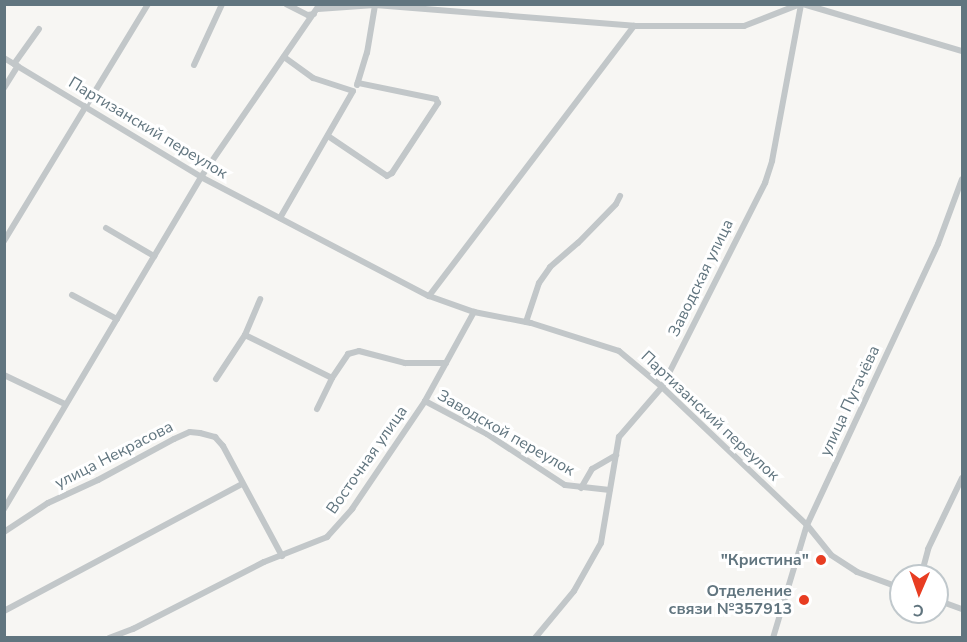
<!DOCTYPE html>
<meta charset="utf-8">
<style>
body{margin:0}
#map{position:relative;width:967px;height:642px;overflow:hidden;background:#f7f6f3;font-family:"Nunito Sans",sans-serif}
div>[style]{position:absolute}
.street>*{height:6px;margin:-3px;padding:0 3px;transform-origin:3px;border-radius:3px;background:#c2c7c9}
.dots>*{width:16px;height:16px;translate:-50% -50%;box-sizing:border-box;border:3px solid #fff;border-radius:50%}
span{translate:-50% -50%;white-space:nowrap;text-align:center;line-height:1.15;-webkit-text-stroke:6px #fff;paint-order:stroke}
.street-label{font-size:16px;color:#61757f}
.poi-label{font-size:16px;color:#61757f;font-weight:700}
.right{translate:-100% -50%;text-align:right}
.frame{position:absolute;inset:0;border:6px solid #61757f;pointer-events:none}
.north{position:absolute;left:889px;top:564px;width:60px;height:60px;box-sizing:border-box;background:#fff;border:2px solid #c0c8cc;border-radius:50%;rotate:182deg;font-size:16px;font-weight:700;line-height:24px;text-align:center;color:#61757f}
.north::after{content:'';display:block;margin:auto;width:21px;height:27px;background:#e83d22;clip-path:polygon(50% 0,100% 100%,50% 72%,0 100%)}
</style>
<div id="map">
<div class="street">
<i style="left:286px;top:4px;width:25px;rotate:27deg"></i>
<i style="left:308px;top:15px;width:6px;rotate:-9deg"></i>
<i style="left:803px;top:4px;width:166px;rotate:16.5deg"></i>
<i style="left:318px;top:9px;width:57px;rotate:-4deg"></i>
<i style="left:375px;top:5px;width:260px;rotate:4.6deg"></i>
<i style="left:634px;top:26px;width:110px"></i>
<i style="left:744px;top:26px;width:60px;rotate:-21.4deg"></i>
<i style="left:4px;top:58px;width:230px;rotate:31.1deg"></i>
<i style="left:201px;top:177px;width:257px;rotate:27.6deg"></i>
<i style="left:429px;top:296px;width:48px;rotate:19.6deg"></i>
<i style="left:474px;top:312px;width:58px;rotate:10.9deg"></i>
<i style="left:531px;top:323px;width:92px;rotate:17.7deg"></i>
<i style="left:619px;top:351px;width:56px;rotate:39.9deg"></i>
<i style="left:662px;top:387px;width:200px;rotate:43.6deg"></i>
<i style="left:807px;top:525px;width:38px;rotate:51deg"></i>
<i style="left:831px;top:555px;width:31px;rotate:33deg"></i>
<i style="left:857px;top:572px;width:47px;rotate:20deg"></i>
<i style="left:14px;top:64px;width:43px;rotate:-54.5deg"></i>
<i style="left:194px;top:65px;width:67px;rotate:-65.3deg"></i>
<i style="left:357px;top:85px;width:34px;rotate:-73deg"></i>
<i style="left:367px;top:53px;width:49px;rotate:-80.5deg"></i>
<i style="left:4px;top:88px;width:26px;rotate:-58deg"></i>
<i style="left:328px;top:136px;width:71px;rotate:34.1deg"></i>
<i style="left:387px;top:176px;width:6px;rotate:-31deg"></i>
<i style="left:392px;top:173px;width:84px;rotate:-56.7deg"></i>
<i style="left:438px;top:103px;width:4px;rotate:-117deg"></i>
<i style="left:436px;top:99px;width:80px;rotate:-168.4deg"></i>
<i style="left:280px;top:218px;width:146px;rotate:-60.1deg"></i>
<i style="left:353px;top:91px;width:42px;rotate:-162deg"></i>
<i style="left:313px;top:78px;width:36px;rotate:-144deg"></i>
<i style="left:106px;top:228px;width:56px;rotate:30.3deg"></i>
<i style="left:4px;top:241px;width:277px;rotate:-58.7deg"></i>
<i style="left:72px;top:295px;width:51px;rotate:28.1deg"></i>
<i style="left:429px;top:296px;width:339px;rotate:-52.8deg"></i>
<i style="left:526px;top:322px;width:41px;rotate:-71.6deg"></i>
<i style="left:539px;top:283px;width:19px;rotate:-55deg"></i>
<i style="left:550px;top:267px;width:37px;rotate:-41deg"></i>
<i style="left:578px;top:243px;width:54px;rotate:-45.7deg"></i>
<i style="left:616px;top:204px;width:9px;rotate:-63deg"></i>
<i style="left:245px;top:335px;width:97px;rotate:26.3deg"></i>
<i style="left:332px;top:378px;width:29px;rotate:-56deg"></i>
<i style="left:348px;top:354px;width:11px;rotate:-15deg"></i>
<i style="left:359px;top:351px;width:48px;rotate:14.6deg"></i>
<i style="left:405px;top:363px;width:41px"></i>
<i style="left:4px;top:375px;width:68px;rotate:25.4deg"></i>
<i style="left:216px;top:379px;width:53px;rotate:-56.6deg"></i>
<i style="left:245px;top:335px;width:39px;rotate:-67deg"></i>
<i style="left:425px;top:401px;width:70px;rotate:28deg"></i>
<i style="left:487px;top:434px;width:93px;rotate:33.2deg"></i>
<i style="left:565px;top:485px;width:45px;rotate:6.3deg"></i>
<i style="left:317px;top:409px;width:34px;rotate:-64deg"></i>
<i style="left:581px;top:488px;width:22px;rotate:-60deg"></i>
<i style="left:592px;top:469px;width:28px;rotate:-30deg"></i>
<i style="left:4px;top:509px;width:386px;rotate:-59.3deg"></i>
<i style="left:201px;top:177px;width:210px;rotate:-55.5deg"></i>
<i style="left:4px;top:532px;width:53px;rotate:-33.4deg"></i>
<i style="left:48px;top:503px;width:55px;rotate:-24.7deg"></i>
<i style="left:98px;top:480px;width:86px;rotate:-28.3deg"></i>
<i style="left:174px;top:439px;width:17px;rotate:-24deg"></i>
<i style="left:190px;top:432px;width:10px;rotate:6deg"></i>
<i style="left:200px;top:433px;width:16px;rotate:15deg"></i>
<i style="left:215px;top:437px;width:12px;rotate:48deg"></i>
<i style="left:223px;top:446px;width:125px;rotate:61.8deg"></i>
<i style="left:921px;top:576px;width:28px;rotate:-75deg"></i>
<i style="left:928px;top:549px;width:79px;rotate:-64.4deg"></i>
<i style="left:937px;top:600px;width:27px;rotate:20deg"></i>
<i style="left:4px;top:611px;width:270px;rotate:-28.1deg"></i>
<i style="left:109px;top:638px;width:26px;rotate:-21deg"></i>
<i style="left:133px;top:629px;width:147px;rotate:-27.1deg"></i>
<i style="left:264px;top:562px;width:68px;rotate:-21.6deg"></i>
<i style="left:327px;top:537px;width:38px;rotate:-48deg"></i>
<i style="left:352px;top:509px;width:130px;rotate:-55.9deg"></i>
<i style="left:425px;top:401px;width:102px;rotate:-61.2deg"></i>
<i style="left:535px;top:638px;width:61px;rotate:-50.3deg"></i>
<i style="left:574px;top:591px;width:55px;rotate:-60.6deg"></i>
<i style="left:601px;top:543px;width:108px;rotate:-80.4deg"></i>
<i style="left:619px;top:437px;width:66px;rotate:-49.3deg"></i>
<i style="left:662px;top:387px;width:229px;rotate:-63.2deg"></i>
<i style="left:765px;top:183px;width:23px;rotate:-72deg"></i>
<i style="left:772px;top:161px;width:160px;rotate:-79.5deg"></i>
<i style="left:773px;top:638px;width:118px;rotate:-73.3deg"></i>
<i style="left:807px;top:525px;width:310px;rotate:-65deg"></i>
<i style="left:938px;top:244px;width:69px;rotate:-69.7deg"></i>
</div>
<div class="dots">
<i style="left:821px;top:560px;background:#e83d22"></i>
<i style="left:804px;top:600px;background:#e83d22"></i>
</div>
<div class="street-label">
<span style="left:148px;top:128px;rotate:31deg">Партизанский переулок</span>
<span style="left:701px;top:278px;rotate:-64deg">Заводская улица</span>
<span style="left:850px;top:401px;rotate:-65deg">улица Пугачёва</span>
<span style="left:710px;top:416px;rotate:43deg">Партизанский переулок</span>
<span style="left:506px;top:433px;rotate:30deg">Заводской переулок</span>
<span style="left:114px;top:455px;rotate:-27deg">улица Некрасова</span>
<span style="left:367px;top:460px;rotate:-55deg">Восточная улица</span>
</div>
<div class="poi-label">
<span class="right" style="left:809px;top:560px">"Кристина"</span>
<span class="right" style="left:792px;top:600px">Отделение<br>связи №357913</span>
</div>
<div class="frame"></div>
<div class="north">С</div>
</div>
